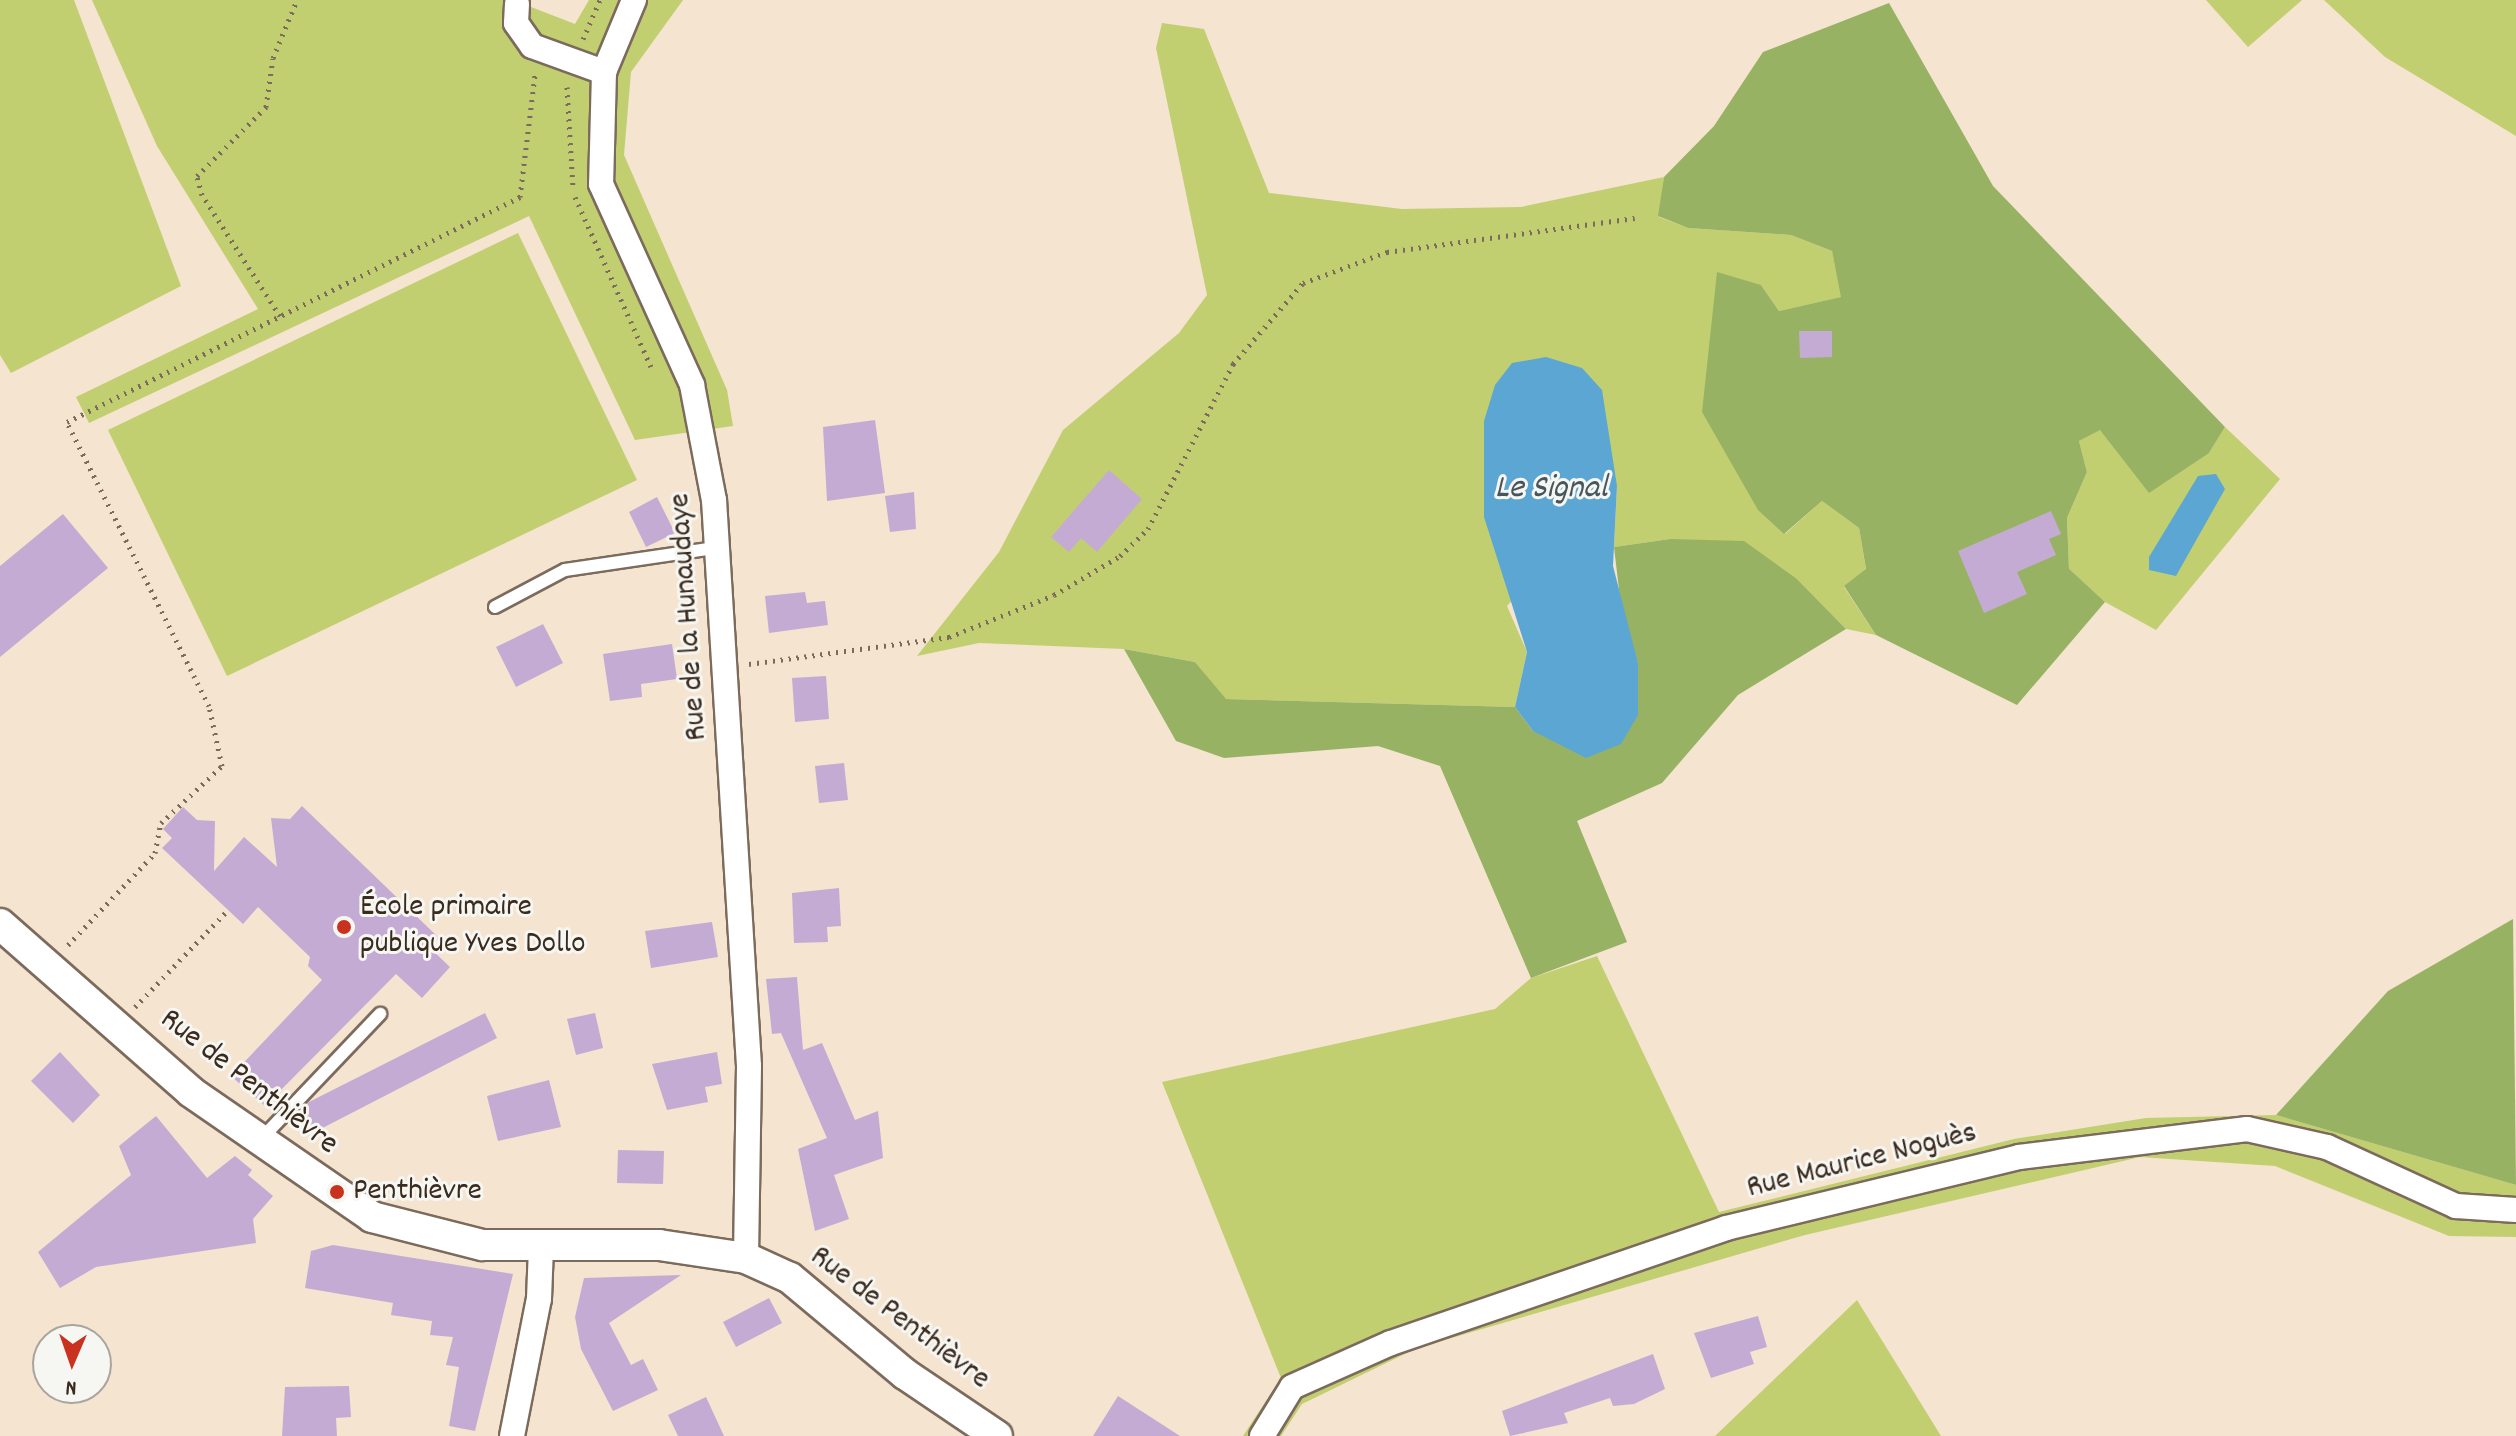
<!DOCTYPE html>
<meta charset="utf-8">
<style>
body{margin:0}
#map{position:relative;width:2516px;height:1436px;overflow:hidden;background:#f4e4d0;font-family:Dekko,sans-serif}
div>[style]{position:absolute}
.green>*{inset:0;background:#c1cf71}
.forest>*{inset:0;background:#98b263}
.water>*{inset:0;background:#5ca6d3}
.building>*{inset:0;background:#c4abd4}
.path>*{height:5px;margin-top:-2.5px;transform-origin:0;background:repeating-linear-gradient(90deg,#7c6b5c 0 2px,transparent 0 8px)}
.roads{filter:drop-shadow(2px 0 #7c6b5c) drop-shadow(-2px 0 #7c6b5c) drop-shadow(0 2px #7c6b5c) drop-shadow(0 -2px #7c6b5c)}
.service>*{height:12px;margin:-6px;padding:0 6px;transform-origin:6px;border-radius:6px;background:#fff}
.minor>*{height:24px;margin:-12px;padding:0 12px;transform-origin:12px;border-radius:12px;background:#fff}
.tertiary>*{height:30px;margin:-15px;padding:0 15px;transform-origin:15px;border-radius:15px;background:#fff}
.dots>*{width:22px;height:22px;translate:-50% -50%;box-sizing:border-box;border:4px solid #f6f6f2;border-radius:50%}
span{translate:-50% -50%;white-space:nowrap;text-align:center;line-height:1.15;-webkit-text-stroke:6px #f6f6f2;paint-order:stroke}
.street-label{font-size:32px;color:#3b2a1e}
.poi-label{font-size:32px;color:#3b2a1e}
.left{translate:0 -50%;text-align:left}
.water-label{font-size:34px;color:#47555d;font-style:italic}
.north{position:absolute;left:32px;top:1324px;width:80px;height:80px;box-sizing:border-box;background:#f6f6f2;border:2px solid #aba49d;border-radius:50%;rotate:182deg;font-size:22px;font-weight:700;line-height:32px;text-align:center;color:#3b2a1e}
.north::after{content:'';display:block;margin:auto;width:28px;height:36px;background:#c8321e;clip-path:polygon(50% 0,100% 100%,50% 72%,0 100%)}
</style>
<div id="map">
<div class="green">
<i style="clip-path:polygon(0 0,74px 0,181px 286px,11px 373px,0 355px)"></i>
<i style="clip-path:polygon(92px 0,513px 0,575px 24px,589px 0,683px 0,631px 72px,624px 155px,727px 390px,733px 426px,635px 440px,529px 216px,89px 423px,76px 397px,258px 309px,157px 146px)"></i>
<i style="clip-path:polygon(2206px 0,2302px 0,2248px 47px)"></i>
<i style="clip-path:polygon(2324px 0,2516px 0,2516px 136px,2385px 57px)"></i>
<i style="clip-path:polygon(1162px 23px,1204px 29px,1269px 193px,1402px 209px,1521px 207px,1664px 177px,1659px 217px,1688px 228px,1791px 235px,1832px 251px,1842px 297px,1779px 311px,1761px 285px,1785px 534px,1822px 501px,1859px 528px,1866px 570px,1844px 587px,1876px 635px,1846px 629px,1797px 579px,1670px 539px,1614px 547px,1617px 486px,1507px 606px,1527px 652px,1515px 707px,1225px 699px,1195px 662px,1124px 649px,979px 643px,917px 656px,999px 552px,1063px 430px,1179px 333px,1207px 295px,1156px 48px)"></i>
<i style="clip-path:polygon(518px 233px,637px 480px,227px 676px,108px 430px)"></i>
<i style="clip-path:polygon(2225px 427px,2280px 479px,2156px 630px,2105px 602px,2069px 570px,2067px 518px,2087px 472px,2079px 441px,2099px 430px,2209px 453px)"></i>
<i style="clip-path:polygon(1597px 956px,1719px 1212px,2014px 1139px,2146px 1118px,2276px 1115px,2516px 1185px,2516px 1237px,2449px 1236px,2275px 1166px,2140px 1157px,1805px 1235px,1417px 1348px,1302px 1404px,1281px 1436px,1243px 1436px,1281px 1378px,1162px 1082px,1495px 1009px,1531px 978px)"></i>
<i style="clip-path:polygon(1857px 1300px,1941px 1436px,1715px 1436px)"></i>
</div>
<div class="forest">
<i style="clip-path:polygon(1889px 3px,1993px 186px,2225px 427px,2209px 453px,2149px 493px,2100px 430px,2079px 441px,2087px 472px,2067px 518px,2069px 569px,2105px 602px,2017px 705px,1876px 635px,1844px 586px,1866px 569px,1859px 528px,1822px 501px,1784px 534px,1758px 510px,1702px 412px,1717px 272px,1761px 285px,1779px 311px,1841px 297px,1832px 251px,1791px 235px,1688px 228px,1658px 216px,1664px 177px,1714px 126px,1763px 52px)"></i>
<i style="clip-path:polygon(1670px 539px,1744px 541px,1797px 579px,1846px 629px,1738px 695px,1662px 783px,1577px 821px,1627px 942px,1531px 978px,1440px 766px,1378px 746px,1224px 758px,1176px 741px,1124px 649px,1195px 662px,1226px 699px,1515px 707px,1533px 731px,1638px 663px,1622px 615px,1614px 547px)"></i>
<i style="clip-path:polygon(2513px 919px,2516px 1185px,2276px 1115px,2388px 991px)"></i>
</div>
<div class="water">
<i style="clip-path:polygon(1546px 357px,1582px 368px,1602px 390px,1617px 486px,1613px 566px,1638px 663px,1638px 715px,1621px 744px,1586px 758px,1533px 731px,1515px 707px,1527px 652px,1484px 517px,1484px 421px,1495px 385px,1512px 363px)"></i>
<i style="clip-path:polygon(2216px 474px,2225px 489px,2176px 576px,2149px 570px,2149px 557px,2198px 476px)"></i>
</div>
<div class="building">
<i style="clip-path:polygon(1799px 331px,1832px 331px,1832px 357px,1800px 358px)"></i>
<i style="clip-path:polygon(875px 420px,885px 493px,827px 501px,823px 427px)"></i>
<i style="clip-path:polygon(1109px 470px,1142px 499px,1097px 552px,1081px 538px,1069px 552px,1051px 537px)"></i>
<i style="clip-path:polygon(914px 492px,916px 529px,890px 532px,885px 496px)"></i>
<i style="clip-path:polygon(657px 497px,675px 533px,646px 547px,629px 512px)"></i>
<i style="clip-path:polygon(2051px 511px,2061px 534px,2049px 539px,2056px 555px,2017px 572px,2027px 594px,1984px 613px,1958px 551px)"></i>
<i style="clip-path:polygon(63px 514px,108px 568px,0 657px,0 566px)"></i>
<i style="clip-path:polygon(805px 592px,807px 603px,825px 601px,828px 625px,769px 633px,765px 596px)"></i>
<i style="clip-path:polygon(543px 624px,563px 663px,516px 687px,496px 647px)"></i>
<i style="clip-path:polygon(672px 644px,677px 679px,641px 684px,642px 697px,610px 701px,603px 654px)"></i>
<i style="clip-path:polygon(826px 676px,829px 719px,795px 722px,792px 678px)"></i>
<i style="clip-path:polygon(844px 763px,848px 800px,819px 803px,815px 766px)"></i>
<i style="clip-path:polygon(302px 806px,439px 938px,430px 948px,450px 967px,422px 998px,396px 974px,265px 1106px,231px 1076px,322px 980px,308px 966px,310px 957px,258px 907px,243px 924px,162px 848px,172px 838px,163px 829px,183px 807px,197px 820px,215px 821px,214px 871px,244px 837px,277px 867px,271px 818px,290px 819px)"></i>
<i style="clip-path:polygon(839px 888px,841px 926px,827px 927px,828px 942px,794px 943px,792px 893px)"></i>
<i style="clip-path:polygon(712px 922px,718px 957px,651px 968px,645px 931px)"></i>
<i style="clip-path:polygon(797px 977px,803px 1050px,822px 1043px,855px 1120px,878px 1111px,883px 1158px,834px 1175px,849px 1219px,815px 1231px,798px 1149px,827px 1138px,781px 1033px,772px 1034px,766px 979px)"></i>
<i style="clip-path:polygon(485px 1013px,497px 1038px,307px 1136px,291px 1121px,309px 1102px)"></i>
<i style="clip-path:polygon(595px 1013px,603px 1048px,576px 1055px,567px 1019px)"></i>
<i style="clip-path:polygon(60px 1052px,100px 1095px,73px 1123px,31px 1081px)"></i>
<i style="clip-path:polygon(717px 1052px,722px 1084px,705px 1087px,708px 1102px,667px 1110px,652px 1064px)"></i>
<i style="clip-path:polygon(549px 1080px,561px 1127px,498px 1141px,487px 1096px)"></i>
<i style="clip-path:polygon(156px 1116px,207px 1178px,235px 1156px,252px 1170px,248px 1175px,273px 1196px,253px 1219px,256px 1243px,96px 1267px,60px 1288px,38px 1252px,131px 1175px,119px 1146px)"></i>
<i style="clip-path:polygon(618px 1150px,664px 1151px,663px 1184px,617px 1183px)"></i>
<i style="clip-path:polygon(333px 1245px,513px 1274px,475px 1431px,449px 1426px,459px 1367px,446px 1365px,453px 1337px,430px 1335px,432px 1321px,391px 1315px,393px 1303px,305px 1288px,311px 1251px)"></i>
<i style="clip-path:polygon(681px 1275px,609px 1323px,631px 1365px,643px 1359px,658px 1390px,613px 1411px,581px 1349px,575px 1317px,584px 1278px)"></i>
<i style="clip-path:polygon(769px 1298px,782px 1323px,736px 1347px,723px 1322px)"></i>
<i style="clip-path:polygon(1758px 1316px,1767px 1347px,1750px 1352px,1754px 1364px,1711px 1378px,1694px 1333px)"></i>
<i style="clip-path:polygon(1653px 1354px,1665px 1389px,1634px 1404px,1613px 1406px,1610px 1398px,1564px 1413px,1568px 1423px,1510px 1436px,1502px 1411px)"></i>
<i style="clip-path:polygon(349px 1386px,351px 1417px,336px 1418px,337px 1436px,282px 1436px,285px 1387px)"></i>
<i style="clip-path:polygon(1118px 1396px,1180px 1436px,1093px 1436px)"></i>
<i style="clip-path:polygon(706px 1397px,724px 1436px,678px 1436px,668px 1415px)"></i>
</div>
<div class="path">
<i style="left:583px;top:39px;width:43px;rotate:-66.4deg"></i>
<i style="left:567px;top:87px;width:101px;rotate:86.6deg"></i>
<i style="left:575px;top:197px;width:186px;rotate:65.9deg"></i>
<i style="left:280px;top:316px;width:144px;rotate:-122.8deg"></i>
<i style="left:202px;top:195px;width:20px;rotate:-105deg"></i>
<i style="left:197px;top:176px;width:98px;rotate:-45deg"></i>
<i style="left:266px;top:107px;width:49px;rotate:-81.9deg"></i>
<i style="left:273px;top:58px;width:63px;rotate:-67.5deg"></i>
<i style="left:749px;top:664px;width:202px;rotate:-7.7deg"></i>
<i style="left:949px;top:637px;width:113px;rotate:-21.8deg"></i>
<i style="left:1054px;top:595px;width:77px;rotate:-30.6deg"></i>
<i style="left:1120px;top:556px;width:39px;rotate:-44deg"></i>
<i style="left:1148px;top:529px;width:186px;rotate:-62.7deg"></i>
<i style="left:1233px;top:364px;width:107px;rotate:-49.2deg"></i>
<i style="left:1303px;top:283px;width:90px;rotate:-20.3deg"></i>
<i style="left:1387px;top:252px;width:250px;rotate:-7.8deg"></i>
<i style="left:68px;top:945px;width:127px;rotate:-46.6deg"></i>
<i style="left:155px;top:853px;width:31px;rotate:-79deg"></i>
<i style="left:161px;top:823px;width:83px;rotate:-43.1deg"></i>
<i style="left:222px;top:766px;width:61px;rotate:-102.2deg"></i>
<i style="left:209px;top:706px;width:318px;rotate:-116.6deg"></i>
<i style="left:67px;top:422px;width:506px;rotate:-26.41deg"></i>
<i style="left:520px;top:197px;width:123px;rotate:-83deg"></i>
<i style="left:135px;top:1007px;width:134px;rotate:-46.2deg"></i>
</div>
<div class="roads">
<div class="service">
<i style="left:495px;top:607px;width:79px;rotate:-27.9deg"></i>
<i style="left:565px;top:570px;width:157px;rotate:-8.4deg"></i>
<i style="left:261px;top:1139px;width:173px;rotate:-46.4deg"></i>
</div>
<div class="minor">
<i style="left:634px;top:0;width:78px;rotate:112.6deg"></i>
<i style="left:604px;top:72px;width:112px;rotate:91.5deg"></i>
<i style="left:601px;top:184px;width:221px;rotate:65.6deg"></i>
<i style="left:692px;top:385px;width:117px;rotate:79.2deg"></i>
<i style="left:714px;top:500px;width:567px;rotate:86.46deg"></i>
<i style="left:749px;top:1066px;width:192px;rotate:90.9deg"></i>
<i style="left:517px;top:4px;width:19px;rotate:93deg"></i>
<i style="left:516px;top:23px;width:28px;rotate:55deg"></i>
<i style="left:532px;top:46px;width:77px;rotate:19.9deg"></i>
<i style="left:512px;top:1436px;width:140px;rotate:-78.9deg"></i>
<i style="left:539px;top:1299px;width:51px;rotate:-87.8deg"></i>
<i style="left:1262px;top:1436px;width:57px;rotate:-58.5deg"></i>
<i style="left:1292px;top:1387px;width:108px;rotate:-24deg"></i>
<i style="left:1391px;top:1343px;width:354px;rotate:-18.9deg"></i>
<i style="left:1726px;top:1228px;width:301px;rotate:-13.6deg"></i>
<i style="left:2019px;top:1157px;width:230px;rotate:-7deg"></i>
<i style="left:2247px;top:1129px;width:82px;rotate:12.7deg"></i>
<i style="left:2327px;top:1147px;width:142px;rotate:24.6deg"></i>
<i style="left:2456px;top:1206px;width:60px;rotate:3.8deg"></i>
</div>
<div class="tertiary">
<i style="left:0;top:924px;width:254px;rotate:41.3deg"></i>
<i style="left:191px;top:1092px;width:220px;rotate:34.6deg"></i>
<i style="left:372px;top:1217px;width:114px;rotate:14.3deg"></i>
<i style="left:482px;top:1245px;width:177px"></i>
<i style="left:659px;top:1245px;width:88px;rotate:8.5deg"></i>
<i style="left:746px;top:1258px;width:48px;rotate:24.4deg"></i>
<i style="left:790px;top:1278px;width:150px;rotate:39.9deg"></i>
<i style="left:905px;top:1374px;width:111px;rotate:34deg"></i>
</div>
</div>
<div class="dots">
<i style="left:344px;top:927px;background:#c8321e"></i>
<i style="left:337px;top:1192px;background:#c8321e"></i>
</div>
<div class="street-label">
<span style="left:690px;top:617px;rotate:-94deg">Rue de la Hunaudaye</span>
<span style="left:248px;top:1083px;rotate:38deg">Rue de Penthièvre</span>
<span style="left:1862px;top:1162px;rotate:-14deg">Rue Maurice Noguès</span>
<span style="left:899px;top:1319px;rotate:37deg">Rue de Penthièvre</span>
</div>
<div class="poi-label">
<span class="left" style="left:360px;top:927px">École primaire<br>publique Yves Dollo</span>
<span class="left" style="left:353px;top:1192px">Penthièvre</span>
</div>
<div class="water-label">
<span style="left:1551px;top:490px">Le Signal</span>
</div>
<div class="north">N</div>
</div>
